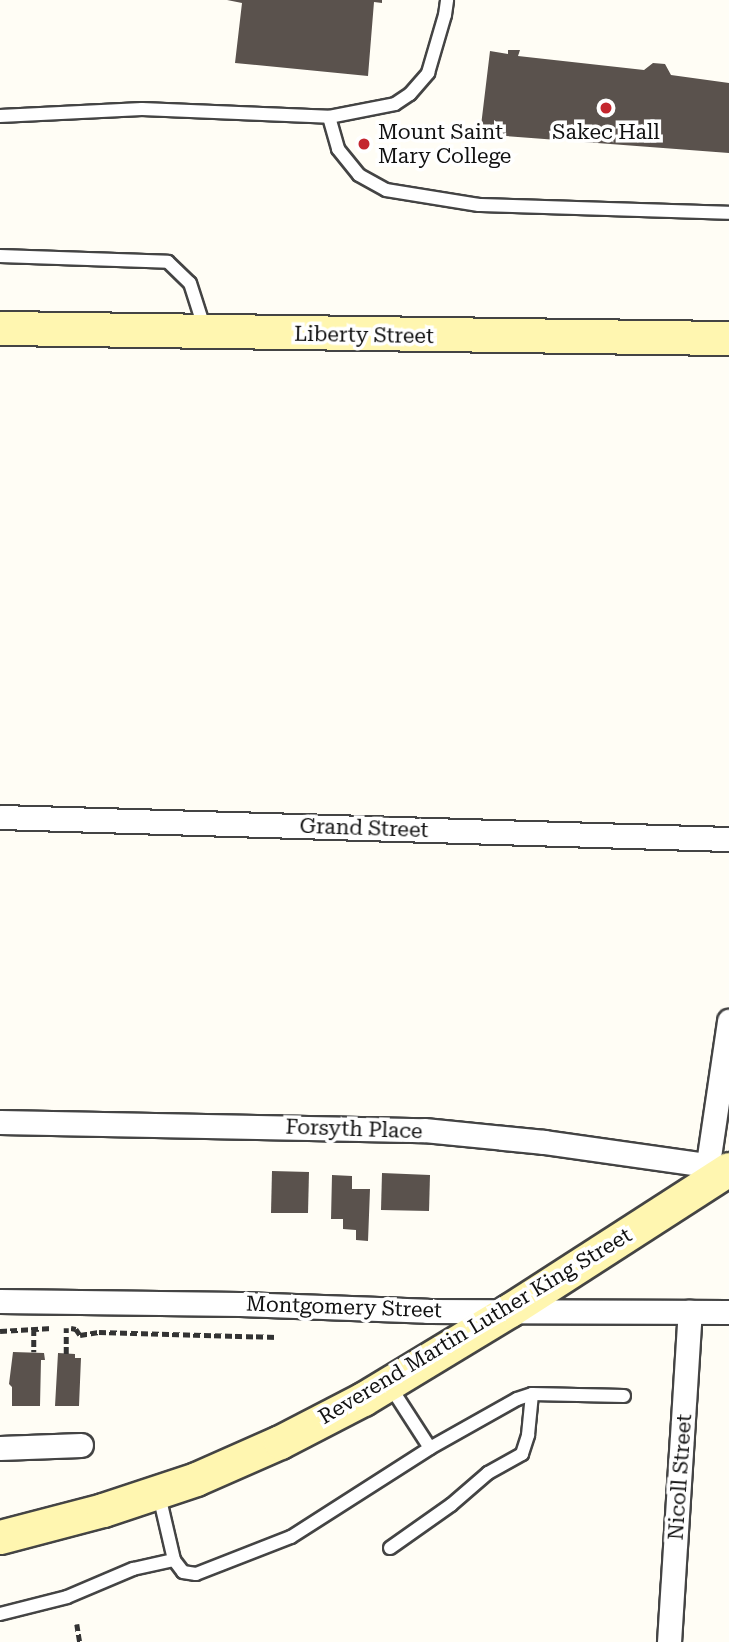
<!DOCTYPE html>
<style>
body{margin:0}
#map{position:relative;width:729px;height:1642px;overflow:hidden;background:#fffdf5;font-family:"Roboto Serif",serif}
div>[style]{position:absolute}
.building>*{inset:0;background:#5a524d}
.path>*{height:4.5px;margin-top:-2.25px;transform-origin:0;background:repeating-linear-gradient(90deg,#333 0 7px,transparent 0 10.5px)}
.roads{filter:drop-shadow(2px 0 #444) drop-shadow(-2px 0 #444) drop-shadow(0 2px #444) drop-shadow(0 -2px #444)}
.lane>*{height:12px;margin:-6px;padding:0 6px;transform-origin:6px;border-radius:6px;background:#fff}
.street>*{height:23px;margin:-11.5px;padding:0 11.5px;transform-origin:11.5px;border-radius:11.5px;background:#fff}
.secondary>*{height:33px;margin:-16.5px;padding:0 16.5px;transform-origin:16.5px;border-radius:16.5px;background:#fff6b0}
.dots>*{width:19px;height:19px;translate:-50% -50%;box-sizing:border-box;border:4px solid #fff;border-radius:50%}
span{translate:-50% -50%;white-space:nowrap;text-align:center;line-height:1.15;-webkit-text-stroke:7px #fff;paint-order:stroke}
.poi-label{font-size:21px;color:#111}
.left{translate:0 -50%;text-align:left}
.street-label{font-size:21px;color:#111}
</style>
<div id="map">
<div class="building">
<i style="clip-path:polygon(227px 0,382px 0,382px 3px,374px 2px,368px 76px,235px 63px,242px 3px)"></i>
<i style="clip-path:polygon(508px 50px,520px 50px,518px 56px,644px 70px,653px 63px,665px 64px,671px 75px,729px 83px,729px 153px,480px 134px,490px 51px,508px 54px)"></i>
<i style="clip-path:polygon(272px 1171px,309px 1172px,308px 1213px,271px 1213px)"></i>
<i style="clip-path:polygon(382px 1173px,430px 1175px,429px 1211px,381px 1210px)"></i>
<i style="clip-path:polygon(332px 1175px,352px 1176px,352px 1189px,370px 1189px,368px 1241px,356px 1240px,356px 1230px,343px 1229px,343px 1219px,331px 1219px)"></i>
<i style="clip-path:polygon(13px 1352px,44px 1353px,45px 1360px,41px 1360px,40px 1406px,12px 1406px,12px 1387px,9px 1384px)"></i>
<i style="clip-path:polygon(58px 1353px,75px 1354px,75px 1358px,81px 1358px,79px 1406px,55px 1406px)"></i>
</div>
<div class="path">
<i style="left:71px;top:1328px;width:5px;rotate:11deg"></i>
<i style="left:76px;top:1329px;width:7px;rotate:56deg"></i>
<i style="left:80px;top:1335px;width:19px;rotate:-9deg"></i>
<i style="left:99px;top:1332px;width:178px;rotate:1.6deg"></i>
<i style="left:34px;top:1329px;width:23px;rotate:90deg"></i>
<i style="left:0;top:1331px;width:52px;rotate:-3.3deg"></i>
<i style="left:66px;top:1354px;width:26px;rotate:-90deg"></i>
<i style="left:77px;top:1624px;width:18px;rotate:81deg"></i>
</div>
<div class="roads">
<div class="lane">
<i style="left:0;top:116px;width:142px;rotate:-2.8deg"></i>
<i style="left:142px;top:109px;width:187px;rotate:2.4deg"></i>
<i style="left:329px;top:117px;width:67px;rotate:-11.1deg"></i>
<i style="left:395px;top:104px;width:18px;rotate:-34deg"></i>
<i style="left:410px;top:94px;width:28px;rotate:-49deg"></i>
<i style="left:428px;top:73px;width:60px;rotate:-73.7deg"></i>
<i style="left:445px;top:15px;width:15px;rotate:-82deg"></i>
<i style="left:329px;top:117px;width:33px;rotate:74deg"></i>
<i style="left:338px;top:149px;width:33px;rotate:51deg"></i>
<i style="left:359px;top:175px;width:31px;rotate:29deg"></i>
<i style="left:386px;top:190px;width:94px;rotate:9.2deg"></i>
<i style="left:479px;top:205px;width:250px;rotate:1.8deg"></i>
<i style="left:0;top:256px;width:168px;rotate:2deg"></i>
<i style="left:168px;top:262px;width:30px;rotate:44deg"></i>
<i style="left:190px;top:283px;width:49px;rotate:72.3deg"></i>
<i style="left:388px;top:1383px;width:77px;rotate:57.1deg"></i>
<i style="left:158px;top:1491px;width:71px;rotate:76.9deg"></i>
<i style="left:174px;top:1560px;width:15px;rotate:53deg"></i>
<i style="left:183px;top:1572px;width:13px;rotate:9deg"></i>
<i style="left:196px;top:1574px;width:102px;rotate:-21.3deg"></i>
<i style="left:291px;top:1537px;width:165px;rotate:-32.6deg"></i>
<i style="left:430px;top:1448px;width:100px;rotate:-29.4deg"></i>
<i style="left:517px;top:1399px;width:16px;rotate:-18deg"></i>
<i style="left:532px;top:1394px;width:92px;rotate:1.2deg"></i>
<i style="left:390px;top:1548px;width:75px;rotate:-35.2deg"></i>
<i style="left:451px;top:1505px;width:49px;rotate:-40.9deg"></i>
<i style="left:488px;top:1473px;width:39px;rotate:-29deg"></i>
<i style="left:522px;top:1454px;width:20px;rotate:-72deg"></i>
<i style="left:528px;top:1435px;width:41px;rotate:-84.4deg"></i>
<i style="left:0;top:1614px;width:69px;rotate:-14.2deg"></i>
<i style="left:67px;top:1597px;width:72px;rotate:-23deg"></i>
<i style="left:133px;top:1569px;width:42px;rotate:-12.4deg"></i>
</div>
<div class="street">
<i style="left:0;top:817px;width:729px;rotate:1.73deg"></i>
<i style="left:0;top:1122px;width:424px;rotate:1.1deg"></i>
<i style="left:424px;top:1130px;width:121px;rotate:5.7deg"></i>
<i style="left:544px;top:1142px;width:164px;rotate:8.1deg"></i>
<i style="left:706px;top:1177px;width:158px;rotate:-81.6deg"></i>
<i style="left:0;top:1301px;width:240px;rotate:0.7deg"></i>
<i style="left:240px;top:1304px;width:187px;rotate:2.1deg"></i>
<i style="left:427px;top:1311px;width:302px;rotate:0.2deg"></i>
<i style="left:0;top:1448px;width:81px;rotate:-2.1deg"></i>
<i style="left:669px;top:1642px;width:331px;rotate:-86.4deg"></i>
</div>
<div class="secondary">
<i style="left:0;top:328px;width:729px;rotate:0.79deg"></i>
<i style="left:0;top:1537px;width:106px;rotate:-14.7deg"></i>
<i style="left:103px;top:1510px;width:98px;rotate:-18.4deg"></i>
<i style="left:196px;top:1479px;width:92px;rotate:-23.8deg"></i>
<i style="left:280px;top:1442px;width:93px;rotate:-27.4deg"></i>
<i style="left:363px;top:1399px;width:172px;rotate:-31.2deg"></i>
<i style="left:510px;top:1310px;width:260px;rotate:-32.8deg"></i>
</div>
</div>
<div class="dots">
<i style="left:606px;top:108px;background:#c4262e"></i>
<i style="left:364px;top:144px;background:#c4262e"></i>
</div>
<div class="poi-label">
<span class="left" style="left:378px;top:144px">Mount Saint<br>Mary College</span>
<span style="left:606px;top:132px">Sakec Hall</span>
</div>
<div class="street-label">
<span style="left:364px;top:335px;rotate:1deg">Liberty Street</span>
<span style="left:364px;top:828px;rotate:2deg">Grand Street</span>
<span style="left:354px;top:1129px;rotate:2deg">Forsyth Place</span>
<span style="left:344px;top:1307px;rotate:2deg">Montgomery Street</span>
<span style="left:475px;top:1326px;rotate:-31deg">Reverend Martin Luther King Street</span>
<span style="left:680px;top:1477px;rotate:-86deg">Nicoll Street</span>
</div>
</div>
